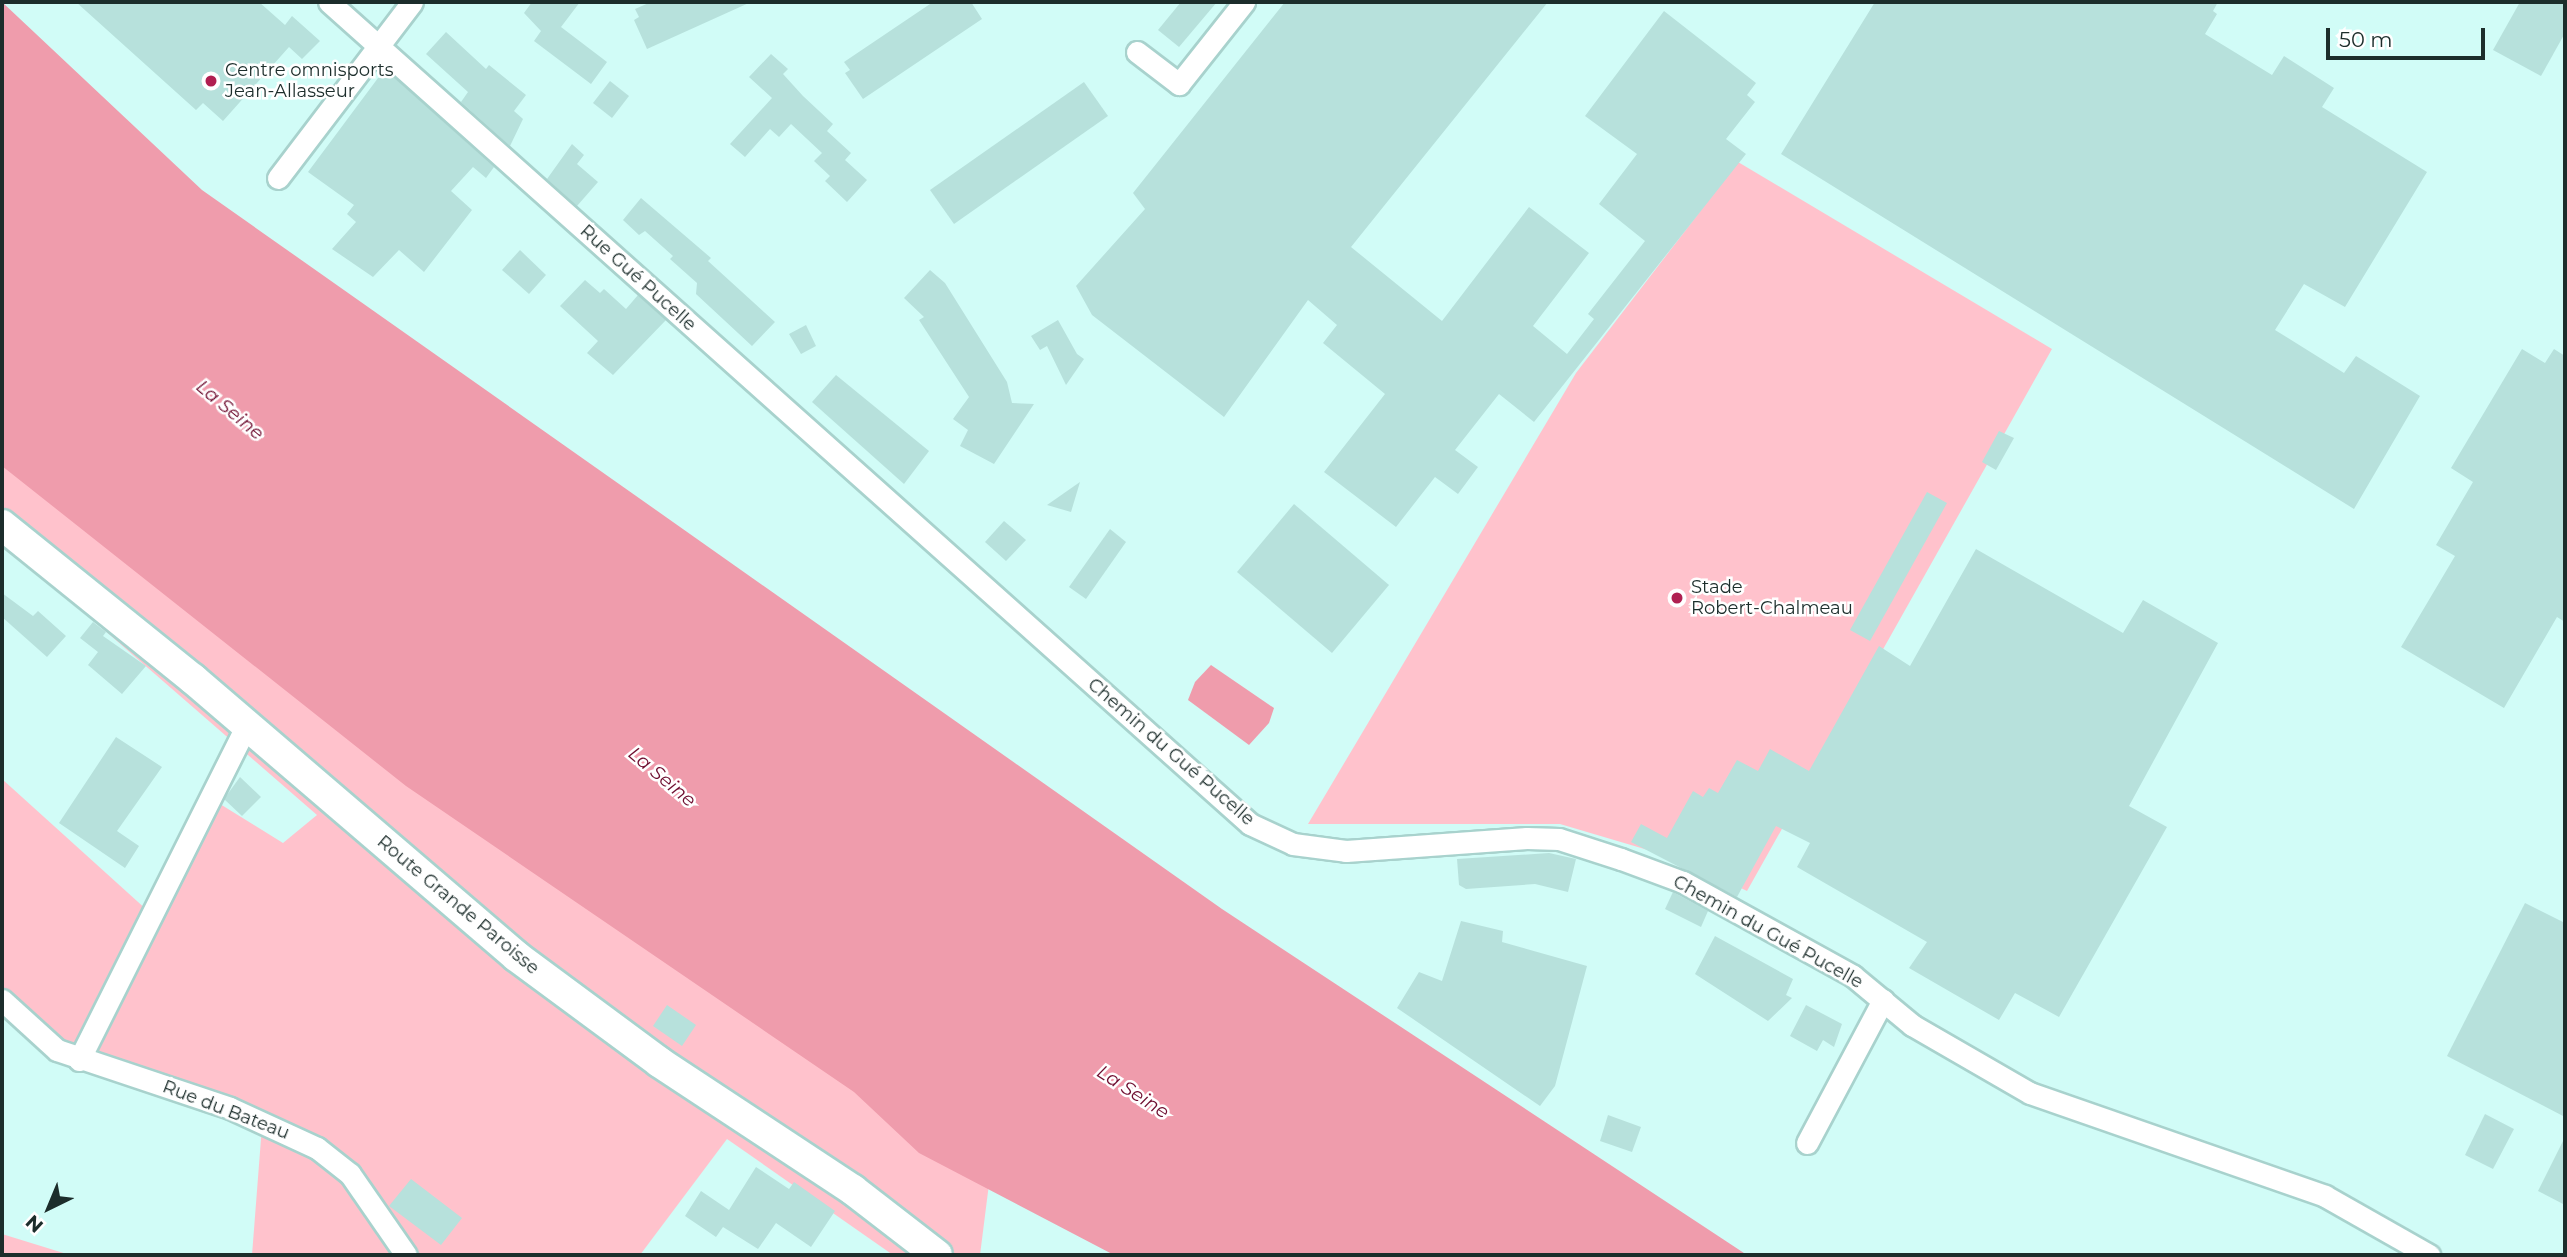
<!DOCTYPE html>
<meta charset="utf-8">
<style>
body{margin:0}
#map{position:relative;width:2567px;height:1257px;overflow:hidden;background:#d1fcf7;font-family:Montserrat,sans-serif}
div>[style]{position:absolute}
.green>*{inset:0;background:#ffc2cc}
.water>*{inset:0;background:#ef9cac}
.building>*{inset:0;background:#b7e1dc}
.roads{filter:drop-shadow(2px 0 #a8d2cd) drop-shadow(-2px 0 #a8d2cd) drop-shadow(0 2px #a8d2cd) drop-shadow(0 -2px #a8d2cd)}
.minor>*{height:21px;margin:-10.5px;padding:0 10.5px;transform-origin:10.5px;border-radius:10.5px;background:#fff}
.secondary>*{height:30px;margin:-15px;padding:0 15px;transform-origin:15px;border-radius:15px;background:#fff}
.dots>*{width:19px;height:19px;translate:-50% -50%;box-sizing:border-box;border:4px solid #fff;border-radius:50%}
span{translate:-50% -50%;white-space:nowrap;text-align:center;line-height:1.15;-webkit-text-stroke:5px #fff;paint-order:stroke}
.poi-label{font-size:18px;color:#1c2d2b}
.left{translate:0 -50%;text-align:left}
.street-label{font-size:18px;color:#1c2d2b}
.water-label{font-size:19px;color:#6e0d2f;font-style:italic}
.frame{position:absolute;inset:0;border:4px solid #1c2d2b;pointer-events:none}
.north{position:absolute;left:14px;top:1173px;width:70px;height:70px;-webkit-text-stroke:5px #fff;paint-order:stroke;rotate:223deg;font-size:19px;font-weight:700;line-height:28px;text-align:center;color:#1c2d2b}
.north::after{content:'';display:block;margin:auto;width:24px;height:32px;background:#1c2d2b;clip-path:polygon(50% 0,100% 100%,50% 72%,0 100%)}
.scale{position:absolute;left:2326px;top:28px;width:159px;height:32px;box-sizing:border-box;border:4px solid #1c2d2b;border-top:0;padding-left:9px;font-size:21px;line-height:24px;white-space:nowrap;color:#1c2d2b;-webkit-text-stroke:5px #fff;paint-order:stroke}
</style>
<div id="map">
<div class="green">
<i style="clip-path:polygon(1738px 162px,2052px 349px,1747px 891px,1685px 861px,1560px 824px,1308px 824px,1576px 373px)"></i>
<i style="clip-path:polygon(2px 453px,990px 1176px,980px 1255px,893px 1255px,727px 1139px,640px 1255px,252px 1255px,262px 1126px,77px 1063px,2px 993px,2px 779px,148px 911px,220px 804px,283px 843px,317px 815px,2px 541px)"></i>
<i style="clip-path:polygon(2px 1234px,70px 1255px,2px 1255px)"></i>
</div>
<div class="water">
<i style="clip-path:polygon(2px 2px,202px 190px,1222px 909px,1747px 1255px,1114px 1255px,919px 1153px,854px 1092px,406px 786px,2px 466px)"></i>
<i style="clip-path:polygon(1211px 665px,1274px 708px,1269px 723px,1249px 745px,1188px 700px,1195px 682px)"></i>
</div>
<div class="building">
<i style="clip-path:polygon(76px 2px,259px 2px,285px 25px,292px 16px,320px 41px,302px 59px,289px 47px,223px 121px,203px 103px,196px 110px)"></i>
<i style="clip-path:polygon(532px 2px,580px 2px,561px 27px,607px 62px,591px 84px,534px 41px,541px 31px,524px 13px)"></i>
<i style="clip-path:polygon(651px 2px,751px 2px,647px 49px,634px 20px,639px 17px,635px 9px)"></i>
<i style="clip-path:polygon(933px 2px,971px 2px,982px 19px,863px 99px,845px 73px,850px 70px,844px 62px)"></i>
<i style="clip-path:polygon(1181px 2px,1217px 2px,1179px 47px,1158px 30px)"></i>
<i style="clip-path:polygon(1285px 2px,1548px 2px,1351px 247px,1442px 321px,1529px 207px,1589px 253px,1533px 326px,1567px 354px,1594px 319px,1588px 314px,1645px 241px,1599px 204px,1637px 154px,1585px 116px,1664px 11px,1756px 83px,1747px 95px,1755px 102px,1726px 139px,1746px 154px,1534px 422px,1499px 394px,1455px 450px,1478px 467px,1458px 494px,1435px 477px,1396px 527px,1324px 472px,1385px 394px,1323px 343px,1337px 325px,1308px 300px,1224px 417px,1092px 315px,1076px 286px,1145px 209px,1133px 193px)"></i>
<i style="clip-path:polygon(1875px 2px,2218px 2px,2213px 11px,2217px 14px,2205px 34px,2272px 75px,2284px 56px,2334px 88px,2322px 107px,2427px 172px,2345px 307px,2304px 284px,2275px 330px,2344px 373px,2356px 356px,2420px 396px,2354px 509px,1781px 154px)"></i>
<i style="clip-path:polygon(2520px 2px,2565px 2px,2565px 33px,2541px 76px,2493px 50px)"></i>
<i style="clip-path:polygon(446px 32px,486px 69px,489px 65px,526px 95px,514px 111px,523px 119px,510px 146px,461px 102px,468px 92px,426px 54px)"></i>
<i style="clip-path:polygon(771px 54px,788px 69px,783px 74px,803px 96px,833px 124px,827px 131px,851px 153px,845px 160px,867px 180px,847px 202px,825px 181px,830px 176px,814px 161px,822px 153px,791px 124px,779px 137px,770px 129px,745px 157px,730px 144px,772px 98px,749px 77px)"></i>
<i style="clip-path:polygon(393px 76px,494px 167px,486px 178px,473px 167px,451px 191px,472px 210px,424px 272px,399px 250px,373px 277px,332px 249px,356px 222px,347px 214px,354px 205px,308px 172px,378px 78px)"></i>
<i style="clip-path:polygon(610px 81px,629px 96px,612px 118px,593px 103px)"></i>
<i style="clip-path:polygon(1084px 82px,1108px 116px,954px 224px,930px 190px)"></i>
<i style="clip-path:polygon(572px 144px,584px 155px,577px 164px,598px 182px,577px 206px,547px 179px)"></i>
<i style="clip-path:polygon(641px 198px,711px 258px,708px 261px,775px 322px,752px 346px,696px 294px,697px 283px,670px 259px,673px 256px,645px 231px,639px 235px,623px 220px)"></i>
<i style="clip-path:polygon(520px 250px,546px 275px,529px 294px,502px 270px)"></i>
<i style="clip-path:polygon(930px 270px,945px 283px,1007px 382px,1012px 403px,1034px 404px,994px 464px,960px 446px,968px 430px,953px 419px,969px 397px,919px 320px,924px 317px,904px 298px)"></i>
<i style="clip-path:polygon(585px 280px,600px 293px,604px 289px,626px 309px,638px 295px,666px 320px,613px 375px,587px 353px,598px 341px,560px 306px)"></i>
<i style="clip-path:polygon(1058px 320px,1077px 354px,1084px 359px,1066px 385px,1047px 346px,1040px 350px,1031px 336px)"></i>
<i style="clip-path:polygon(806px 325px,816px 346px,801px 354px,789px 334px)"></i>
<i style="clip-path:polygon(2522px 349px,2545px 363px,2554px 349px,2565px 356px,2565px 622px,2557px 617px,2504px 708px,2401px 647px,2455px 556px,2436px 545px,2473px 482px,2451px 468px)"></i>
<i style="clip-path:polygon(836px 375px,929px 451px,904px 484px,812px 402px)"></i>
<i style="clip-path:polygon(1999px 431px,2014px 438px,1996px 470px,1982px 462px)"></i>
<i style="clip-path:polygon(1080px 482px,1071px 512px,1047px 505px)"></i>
<i style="clip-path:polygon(1927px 492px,1947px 503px,1870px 641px,1850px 630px)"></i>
<i style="clip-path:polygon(1294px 504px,1389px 585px,1332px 653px,1237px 572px)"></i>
<i style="clip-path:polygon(1004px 521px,1026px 540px,1006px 561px,985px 542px)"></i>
<i style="clip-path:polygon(1110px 529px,1126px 542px,1086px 599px,1069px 587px)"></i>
<i style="clip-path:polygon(1976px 549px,2123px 633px,2143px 600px,2218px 643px,2129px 806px,2167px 827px,2059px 1017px,2015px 993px,1999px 1020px,1909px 968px,1927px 942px,1797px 867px,1810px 843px,1776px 826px,1737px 897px,1631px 842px,1641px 824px,1667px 838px,1693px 791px,1703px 797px,1709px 788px,1718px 793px,1737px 760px,1758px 771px,1770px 749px,1809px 771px,1879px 646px,1910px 666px)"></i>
<i style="clip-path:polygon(2px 593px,33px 616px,38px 611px,66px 636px,47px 657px,2px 617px)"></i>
<i style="clip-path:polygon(93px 622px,106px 632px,103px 636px,146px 666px,122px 694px,88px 665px,98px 652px,80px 638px)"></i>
<i style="clip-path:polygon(116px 737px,162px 767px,117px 831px,139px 846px,125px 868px,59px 823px)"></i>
<i style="clip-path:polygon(240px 777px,261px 797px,242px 816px,224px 799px)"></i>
<i style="clip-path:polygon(1549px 853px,1576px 859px,1568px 892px,1535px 884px,1466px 889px,1459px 885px,1457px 859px)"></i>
<i style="clip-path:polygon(1673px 892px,1708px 911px,1701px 927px,1665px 909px)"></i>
<i style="clip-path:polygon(2525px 903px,2565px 923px,2565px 1117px,2447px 1056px)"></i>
<i style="clip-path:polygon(1461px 921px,1503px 931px,1502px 942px,1587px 966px,1555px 1086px,1540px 1106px,1397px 1008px,1419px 972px,1442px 981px)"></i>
<i style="clip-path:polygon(1715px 936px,1793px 979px,1786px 995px,1792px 998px,1768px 1021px,1695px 974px)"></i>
<i style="clip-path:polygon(667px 1005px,696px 1025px,682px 1046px,653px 1026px)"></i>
<i style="clip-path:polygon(1806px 1005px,1842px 1024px,1834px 1047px,1823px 1040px,1817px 1051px,1790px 1036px)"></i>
<i style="clip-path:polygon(2485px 1114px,2514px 1129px,2493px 1169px,2465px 1155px)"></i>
<i style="clip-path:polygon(1608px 1115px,1641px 1127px,1632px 1152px,1600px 1141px)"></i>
<i style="clip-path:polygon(2565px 1137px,2565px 1205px,2538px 1191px)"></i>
<i style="clip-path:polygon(756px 1167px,789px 1189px,794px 1182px,835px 1211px,811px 1247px,776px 1223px,758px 1249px,723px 1227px,716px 1237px,685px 1216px,701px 1191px,729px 1210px)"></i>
<i style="clip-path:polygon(411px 1179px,462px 1218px,441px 1245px,389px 1206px)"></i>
</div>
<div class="roads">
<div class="minor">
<i style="left:329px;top:2px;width:1234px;rotate:41.75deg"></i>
<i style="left:1250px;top:824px;width:47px;rotate:24.9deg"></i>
<i style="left:1293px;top:844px;width:53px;rotate:7.5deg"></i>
<i style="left:1346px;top:851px;width:181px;rotate:-4.1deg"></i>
<i style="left:1527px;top:838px;width:32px;rotate:2deg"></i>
<i style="left:1559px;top:839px;width:65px;rotate:17.9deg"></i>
<i style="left:1621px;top:859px;width:66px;rotate:20.4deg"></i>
<i style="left:1683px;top:882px;width:194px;rotate:28.9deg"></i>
<i style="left:1853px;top:976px;width:77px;rotate:39.7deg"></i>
<i style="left:1912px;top:1025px;width:136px;rotate:30deg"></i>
<i style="left:2030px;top:1093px;width:312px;rotate:19.2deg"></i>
<i style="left:2325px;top:1196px;width:120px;rotate:29.6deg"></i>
<i style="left:1137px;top:52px;width:53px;rotate:37.3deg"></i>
<i style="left:1179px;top:84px;width:105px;rotate:-51.6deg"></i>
<i style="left:278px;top:178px;width:221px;rotate:-52.7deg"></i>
<i style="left:2px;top:1000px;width:74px;rotate:42.3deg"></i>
<i style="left:57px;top:1050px;width:182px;rotate:18.5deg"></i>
<i style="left:230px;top:1108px;width:96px;rotate:24.7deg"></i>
<i style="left:317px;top:1148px;width:42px;rotate:38.2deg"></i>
<i style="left:350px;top:1174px;width:98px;rotate:55.3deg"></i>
<i style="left:79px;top:1060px;width:373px;rotate:-63.4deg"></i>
<i style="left:1807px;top:1143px;width:162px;rotate:-62deg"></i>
</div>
<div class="secondary">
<i style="left:2px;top:525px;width:245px;rotate:38.9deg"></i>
<i style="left:193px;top:679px;width:426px;rotate:40.6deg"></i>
<i style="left:516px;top:956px;width:178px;rotate:36.5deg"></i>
<i style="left:659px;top:1062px;width:232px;rotate:33.4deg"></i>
<i style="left:853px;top:1190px;width:106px;rotate:37.7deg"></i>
</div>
</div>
<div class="dots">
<i style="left:211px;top:81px;background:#b01f51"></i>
<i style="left:1677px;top:598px;background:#b01f51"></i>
</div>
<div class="poi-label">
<span class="left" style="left:225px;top:81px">Centre omnisports<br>Jean-Allasseur</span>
<span class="left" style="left:1691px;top:598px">Stade<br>Robert-Chalmeau</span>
</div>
<div class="street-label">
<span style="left:638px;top:278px;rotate:42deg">Rue Gué Pucelle</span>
<span style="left:1171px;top:752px;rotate:41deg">Chemin du Gué Pucelle</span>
<span style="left:458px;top:905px;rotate:40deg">Route Grande Paroisse</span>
<span style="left:1768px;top:932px;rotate:29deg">Chemin du Gué Pucelle</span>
<span style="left:226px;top:1110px;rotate:21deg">Rue du Bateau</span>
</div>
<div class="water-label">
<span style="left:230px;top:410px;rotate:40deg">La Seine</span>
<span style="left:662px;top:777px;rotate:40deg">La Seine</span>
<span style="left:1133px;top:1092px;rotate:33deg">La Seine</span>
</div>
<div class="frame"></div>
<div class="north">N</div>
<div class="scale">50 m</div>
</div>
